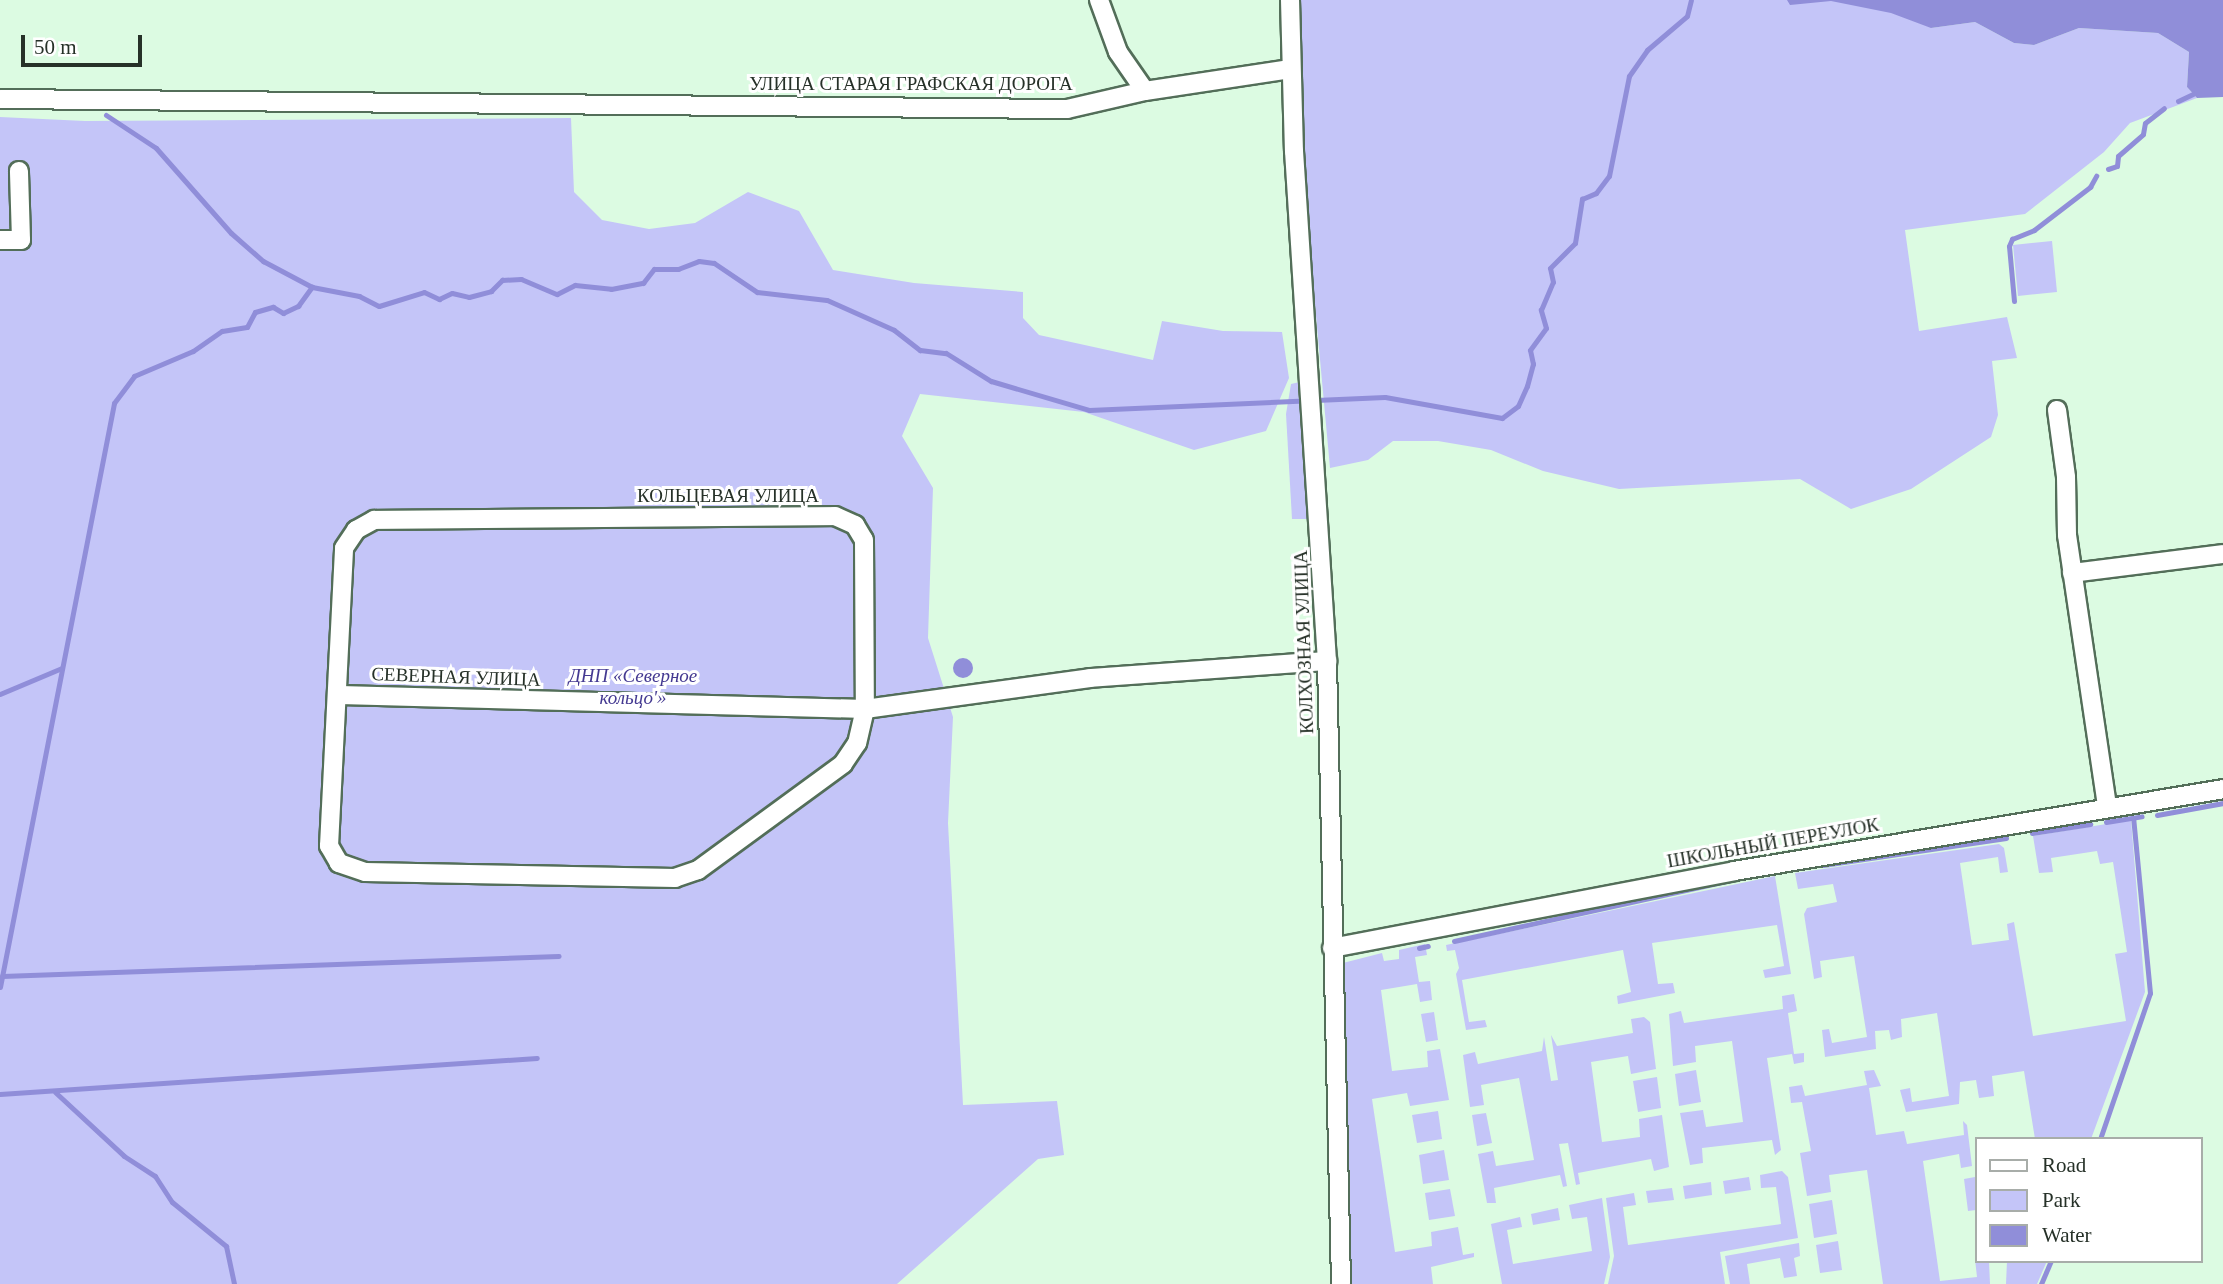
<!DOCTYPE html>
<meta charset="utf-8">
<style>
body{margin:0}
#map{position:relative;width:2223px;height:1284px;overflow:hidden;background:#dcfbe2;font-family:"Times New Roman",serif}
div>[style]{position:absolute}
.green>*{inset:0;background:#c4c5f8}
.water>*{inset:0;background:#908ed9}
.round{border-radius:50%}
.stream>*{height:5px;margin:-2.5px;padding:0 2.5px;transform-origin:2.5px;border-radius:2.5px;background:#908ed9}
.roads{filter:drop-shadow(2px 0 #536e59) drop-shadow(-2px 0 #536e59) drop-shadow(0 2px #536e59) drop-shadow(0 -2px #536e59)}
.street>*{height:18px;margin:-9px;padding:0 9px;transform-origin:9px;border-radius:9px;background:#fff}
span{translate:-50% -50%;white-space:nowrap;text-align:center;line-height:1.15;-webkit-text-stroke:6px #fff;paint-order:stroke}
.street-label{font-size:19px;color:#263128}
.park-label{font-size:19px;color:#443991;font-style:italic}
.legend{position:absolute;left:1975px;top:1137px;width:228px;height:126px;box-sizing:border-box;background:#fff;border:2px solid #a8ada9;margin:0;padding:9px 12px;list-style:none;font-size:21px;color:#263128}
.legend li{display:flex;align-items:center;gap:14px;height:35px}
.legend b{width:35px;border:2px solid #a8ada9}
.scale{position:absolute;left:21px;top:35px;width:121px;height:32px;box-sizing:border-box;border:4px solid #263128;border-top:0;padding-left:9px;font-size:21px;line-height:24px;white-space:nowrap;color:#263128;-webkit-text-stroke:5px #fff;paint-order:stroke}
</style>
<div id="map">
<div class="green">
<i style="clip-path:polygon(1297px 0,1935px 0,1931px 28px,1975px 22px,2014px 43px,2034px 45px,2079px 28px,2158px 33px,2189px 52px,2187px 87px,2197px 98px,2130px 123px,2104px 152px,2025px 214px,1905px 230px,1919px 331px,2007px 317px,2017px 358px,1992px 361px,1998px 415px,1991px 437px,1911px 489px,1851px 509px,1800px 479px,1619px 489px,1543px 471px,1491px 450px,1438px 441px,1393px 441px,1368px 460px,1330px 468px,1299px 131px)"></i>
<i style="clip-path:polygon(0 117px,85px 121px,571px 118px,574px 192px,602px 220px,649px 229px,695px 223px,748px 192px,799px 211px,833px 270px,914px 283px,1023px 292px,1023px 318px,1039px 335px,1153px 360px,1162px 321px,1223px 331px,1282px 332px,1289px 378px,1266px 431px,1194px 450px,1084px 412px,920px 394px,902px 436px,933px 488px,928px 638px,953px 717px,948px 823px,963px 1105px,1057px 1101px,1064px 1155px,1038px 1159px,897px 1284px,0 1284px)"></i>
<i style="clip-path:polygon(2052px 241px,2057px 292px,2018px 296px,2013px 245px)"></i>
<i style="clip-path:polygon(1304px 381px,1310px 519px,1292px 519px,1286px 414px,1291px 384px)"></i>
<i style="clip-path:polygon(2131px 820px,2145px 992px,2091px 1139px,2035px 1139px,2024px 1071px,1992px 1076px,1994px 1096px,1979px 1098px,1976px 1080px,1960px 1082px,1959px 1104px,1906px 1112px,1900px 1090px,1910px 1088px,1912px 1102px,1949px 1096px,1937px 1013px,1901px 1019px,1902px 1037px,1891px 1040px,1889px 1030px,1875px 1031px,1876px 1049px,1825px 1057px,1822px 1030px,1829px 1029px,1832px 1043px,1867px 1037px,1854px 956px,1820px 961px,1822px 977px,1814px 979px,1804px 914px,1807px 908px,1837px 902px,1833px 884px,1798px 889px,1795px 873px,1999px 844px,2004px 848px,2008px 872px,2000px 873px,1998px 857px,1960px 863px,1972px 945px,2009px 940px,2007px 924px,2014px 922px,2033px 1036px,2126px 1021px,2115px 954px,2127px 952px,2113px 862px,2100px 864px,2097px 851px,2051px 858px,2053px 872px,2039px 873px,2033px 836px)"></i>
<i style="clip-path:polygon(1775px 876px,1791px 974px,1765px 978px,1763px 970px,1784px 966px,1777px 925px,1652px 943px,1658px 984px,1673px 983px,1675px 993px,1618px 1004px,1617px 996px,1631px 992px,1623px 950px,1462px 980px,1469px 1022px,1485px 1020px,1487px 1027px,1466px 1030px,1456px 974px,1459px 968px,1455px 950px,1447px 951px,1446px 945px)"></i>
<i style="clip-path:polygon(1425px 944px,1427px 955px,1415px 957px,1419px 982px,1430px 981px,1432px 1000px,1420px 1002px,1417px 984px,1381px 990px,1392px 1071px,1428px 1067px,1427px 1051px,1440px 1049px,1449px 1100px,1410px 1106px,1407px 1093px,1372px 1099px,1395px 1252px,1432px 1246px,1431px 1232px,1458px 1227px,1463px 1255px,1474px 1253px,1474px 1257px,1431px 1267px,1433px 1284px,1348px 1284px,1339px 964px,1382px 953px,1384px 961px,1399px 959px,1399px 950px)"></i>
<i style="clip-path:polygon(1794px 994px,1797px 1011px,1788px 1013px,1794px 1054px,1804px 1053px,1804px 1062px,1794px 1064px,1792px 1054px,1767px 1058px,1781px 1150px,1775px 1155px,1772px 1140px,1702px 1148px,1703px 1163px,1690px 1165px,1680px 1113px,1703px 1110px,1706px 1127px,1743px 1122px,1732px 1041px,1695px 1046px,1696px 1062px,1673px 1066px,1669px 1014px,1681px 1011px,1684px 1023px,1783px 1009px,1782px 996px)"></i>
<i style="clip-path:polygon(1434px 1012px,1438px 1040px,1426px 1042px,1421px 1014px)"></i>
<i style="clip-path:polygon(1644px 1017px,1650px 1022px,1656px 1069px,1631px 1074px,1628px 1056px,1591px 1062px,1602px 1142px,1640px 1137px,1639px 1119px,1662px 1115px,1669px 1167px,1654px 1171px,1651px 1159px,1578px 1173px,1580px 1184px,1576px 1185px,1568px 1143px,1559px 1144px,1567px 1186px,1563px 1187px,1560px 1175px,1494px 1188px,1496px 1203px,1487px 1203px,1478px 1154px,1493px 1151px,1496px 1166px,1534px 1160px,1519px 1078px,1481px 1085px,1484px 1105px,1470px 1107px,1463px 1055px,1475px 1052px,1478px 1064px,1542px 1051px,1544px 1037px,1551px 1081px,1558px 1080px,1551px 1035px,1557px 1046px,1633px 1033px,1631px 1019px)"></i>
<i style="clip-path:polygon(1696px 1070px,1701px 1102px,1679px 1106px,1675px 1074px)"></i>
<i style="clip-path:polygon(1874px 1070px,1881px 1086px,1869px 1088px,1876px 1135px,1904px 1131px,1907px 1144px,1964px 1135px,1963px 1121px,1967px 1125px,1972px 1166px,1961px 1168px,1959px 1154px,1923px 1161px,1940px 1281px,1977px 1277px,1975px 1259px,1976px 1259px,1989px 1261px,1990px 1284px,1883px 1284px,1867px 1170px,1829px 1175px,1831px 1192px,1807px 1196px,1800px 1153px,1811px 1151px,1802px 1102px,1791px 1103px,1789px 1087px,1802px 1085px,1805px 1096px,1867px 1085px,1864px 1071px)"></i>
<i style="clip-path:polygon(1657px 1077px,1661px 1108px,1638px 1112px,1633px 1081px)"></i>
<i style="clip-path:polygon(1438px 1111px,1442px 1139px,1417px 1143px,1412px 1115px)"></i>
<i style="clip-path:polygon(1486px 1113px,1492px 1143px,1477px 1146px,1472px 1115px)"></i>
<i style="clip-path:polygon(1444px 1150px,1449px 1180px,1423px 1184px,1419px 1155px)"></i>
<i style="clip-path:polygon(1782px 1171px,1788px 1177px,1798px 1238px,1720px 1252px,1725px 1284px,1608px 1284px,1614px 1256px,1606px 1198px,1634px 1193px,1636px 1205px,1623px 1207px,1628px 1245px,1781px 1224px,1776px 1187px,1761px 1188px,1760px 1175px)"></i>
<i style="clip-path:polygon(1749px 1177px,1751px 1190px,1725px 1194px,1723px 1181px)"></i>
<i style="clip-path:polygon(1975px 1177px,1976px 1210px,1968px 1211px,1964px 1179px)"></i>
<i style="clip-path:polygon(1711px 1182px,1712px 1195px,1685px 1199px,1683px 1186px)"></i>
<i style="clip-path:polygon(1672px 1188px,1674px 1200px,1648px 1203px,1646px 1191px)"></i>
<i style="clip-path:polygon(1450px 1189px,1455px 1216px,1429px 1220px,1425px 1193px)"></i>
<i style="clip-path:polygon(1602px 1198px,1610px 1257px,1604px 1284px,1502px 1284px,1491px 1224px,1520px 1217px,1522px 1227px,1507px 1230px,1513px 1264px,1592px 1251px,1587px 1217px,1572px 1219px,1569px 1205px)"></i>
<i style="clip-path:polygon(1832px 1200px,1837px 1234px,1814px 1238px,1809px 1204px)"></i>
<i style="clip-path:polygon(1558px 1208px,1560px 1220px,1533px 1225px,1531px 1214px)"></i>
<i style="clip-path:polygon(1838px 1241px,1842px 1270px,1820px 1273px,1816px 1245px)"></i>
<i style="clip-path:polygon(1799px 1243px,1800px 1256px,1794px 1258px,1797px 1276px,1784px 1278px,1780px 1258px,1747px 1264px,1750px 1284px,1730px 1284px,1725px 1256px)"></i>
<i style="clip-path:polygon(2007px 1261px,2047px 1261px,2037px 1284px,2006px 1284px)"></i>
</div>
<div class="water">
<i style="clip-path:polygon(1787px 0,2223px 0,2223px 97px,2197px 98px,2187px 87px,2189px 52px,2158px 33px,2079px 28px,2034px 45px,2014px 43px,1975px 22px,1931px 28px,1891px 13px,1831px 1px,1790px 5px)"></i>
<i class="round" style="left:953px;top:658px;width:20px;height:20px"></i>
</div>
<div class="stream">
<i style="left:2178px;top:101px;width:17px;rotate:-25deg"></i>
<i style="left:106px;top:115px;width:60px;rotate:33.4deg"></i>
<i style="left:156px;top:148px;width:113px;rotate:48.6deg"></i>
<i style="left:231px;top:233px;width:43px;rotate:41.2deg"></i>
<i style="left:263px;top:261px;width:55px;rotate:28deg"></i>
<i style="left:2108px;top:169px;width:9px;rotate:-18deg"></i>
<i style="left:2117px;top:166px;width:10px;rotate:-84deg"></i>
<i style="left:2118px;top:156px;width:33px;rotate:-41deg"></i>
<i style="left:2143px;top:134px;width:11px;rotate:-80deg"></i>
<i style="left:2145px;top:123px;width:24px;rotate:-38deg"></i>
<i style="left:2014px;top:301px;width:55px;rotate:-95.2deg"></i>
<i style="left:2009px;top:246px;width:8px;rotate:-67deg"></i>
<i style="left:2012px;top:239px;width:24px;rotate:-22deg"></i>
<i style="left:2034px;top:230px;width:71px;rotate:-37.5deg"></i>
<i style="left:2090px;top:187px;width:13px;rotate:-61deg"></i>
<i style="left:0;top:694px;width:67px;rotate:-22.8deg"></i>
<i style="left:2157px;top:815px;width:67px;rotate:-10.3deg"></i>
<i style="left:2106px;top:822px;width:36px;rotate:-9deg"></i>
<i style="left:2032px;top:833px;width:59px;rotate:-8.8deg"></i>
<i style="left:1823px;top:865px;width:185px;rotate:-8.4deg"></i>
<i style="left:1454px;top:941px;width:294px;rotate:-12.4deg"></i>
<i style="left:1419px;top:948px;width:9px;rotate:-13deg"></i>
<i style="left:2px;top:976px;width:557px;rotate:-2.06deg"></i>
<i style="left:0;top:987px;width:595px;rotate:-78.95deg"></i>
<i style="left:114px;top:403px;width:34px;rotate:-53deg"></i>
<i style="left:134px;top:376px;width:64px;rotate:-23deg"></i>
<i style="left:193px;top:351px;width:35px;rotate:-35deg"></i>
<i style="left:222px;top:331px;width:25px;rotate:-9deg"></i>
<i style="left:247px;top:327px;width:17px;rotate:-62deg"></i>
<i style="left:255px;top:312px;width:19px;rotate:-16deg"></i>
<i style="left:273px;top:307px;width:12px;rotate:31deg"></i>
<i style="left:283px;top:313px;width:17px;rotate:-25deg"></i>
<i style="left:298px;top:306px;width:24px;rotate:-54deg"></i>
<i style="left:312px;top:287px;width:48px;rotate:10.8deg"></i>
<i style="left:359px;top:296px;width:22px;rotate:27deg"></i>
<i style="left:379px;top:306px;width:47px;rotate:-17.3deg"></i>
<i style="left:424px;top:292px;width:17px;rotate:25deg"></i>
<i style="left:439px;top:299px;width:14px;rotate:-25deg"></i>
<i style="left:452px;top:293px;width:17px;rotate:13deg"></i>
<i style="left:469px;top:297px;width:23px;rotate:-15deg"></i>
<i style="left:491px;top:291px;width:16px;rotate:-45deg"></i>
<i style="left:502px;top:280px;width:19px;rotate:-3deg"></i>
<i style="left:521px;top:279px;width:39px;rotate:23deg"></i>
<i style="left:557px;top:294px;width:20px;rotate:-27deg"></i>
<i style="left:575px;top:285px;width:36px;rotate:6deg"></i>
<i style="left:611px;top:289px;width:33px;rotate:-11deg"></i>
<i style="left:643px;top:283px;width:18px;rotate:-52deg"></i>
<i style="left:654px;top:269px;width:24px"></i>
<i style="left:678px;top:269px;width:22px;rotate:-21deg"></i>
<i style="left:699px;top:261px;width:15px;rotate:8deg"></i>
<i style="left:714px;top:263px;width:52px;rotate:34deg"></i>
<i style="left:757px;top:292px;width:70px;rotate:6.5deg"></i>
<i style="left:827px;top:300px;width:73px;rotate:24.1deg"></i>
<i style="left:894px;top:330px;width:33px;rotate:38deg"></i>
<i style="left:920px;top:350px;width:26px;rotate:7deg"></i>
<i style="left:946px;top:353px;width:53px;rotate:31.9deg"></i>
<i style="left:991px;top:381px;width:102px;rotate:16.5deg"></i>
<i style="left:1089px;top:410px;width:296px;rotate:-2.5deg"></i>
<i style="left:1385px;top:397px;width:119px;rotate:10.2deg"></i>
<i style="left:1502px;top:418px;width:20px;rotate:-37deg"></i>
<i style="left:1518px;top:406px;width:22px;rotate:-66deg"></i>
<i style="left:1527px;top:386px;width:23px;rotate:-75deg"></i>
<i style="left:1533px;top:364px;width:14px;rotate:-102deg"></i>
<i style="left:1530px;top:350px;width:27px;rotate:-54deg"></i>
<i style="left:1546px;top:328px;width:19px;rotate:-106deg"></i>
<i style="left:1541px;top:310px;width:30px;rotate:-67deg"></i>
<i style="left:1553px;top:282px;width:14px;rotate:-102deg"></i>
<i style="left:1550px;top:268px;width:35px;rotate:-45deg"></i>
<i style="left:1575px;top:243px;width:45px;rotate:-81deg"></i>
<i style="left:1582px;top:199px;width:15px;rotate:-23deg"></i>
<i style="left:1596px;top:193px;width:21px;rotate:-53deg"></i>
<i style="left:1609px;top:176px;width:102px;rotate:-78.7deg"></i>
<i style="left:1629px;top:76px;width:32px;rotate:-55deg"></i>
<i style="left:1647px;top:50px;width:52px;rotate:-40.4deg"></i>
<i style="left:1687px;top:16px;width:16px;rotate:-76deg"></i>
<i style="left:55px;top:1092px;width:94px;rotate:42.8deg"></i>
<i style="left:124px;top:1156px;width:37px;rotate:33deg"></i>
<i style="left:155px;top:1176px;width:31px;rotate:57deg"></i>
<i style="left:172px;top:1202px;width:70px;rotate:39.2deg"></i>
<i style="left:226px;top:1246px;width:39px;rotate:78deg"></i>
<i style="left:0;top:1094px;width:538px;rotate:-3.84deg"></i>
<i style="left:2100px;top:1139px;width:154px;rotate:-71.1deg"></i>
<i style="left:2150px;top:993px;width:176px;rotate:-95.5deg"></i>
<i style="left:2041px;top:1284px;width:25px;rotate:-67deg"></i>
</div>
<div class="roads">
<div class="street">
<i style="left:1099px;top:0;width:55px;rotate:69.9deg"></i>
<i style="left:1118px;top:52px;width:47px;rotate:55.3deg"></i>
<i style="left:1290px;top:0;width:151px;rotate:88.5deg"></i>
<i style="left:1294px;top:151px;width:511px;rotate:86.3deg"></i>
<i style="left:1327px;top:661px;width:623px;rotate:88.71deg"></i>
<i style="left:0;top:99px;width:1067px;rotate:0.54deg"></i>
<i style="left:1067px;top:109px;width:80px;rotate:-13deg"></i>
<i style="left:1145px;top:91px;width:147px;rotate:-8.6deg"></i>
<i style="left:0;top:240px;width:21px"></i>
<i style="left:21px;top:240px;width:69px;rotate:-91.7deg"></i>
<i style="left:2057px;top:410px;width:68px;rotate:82.3deg"></i>
<i style="left:2066px;top:477px;width:58px;rotate:89deg"></i>
<i style="left:2067px;top:535px;width:275px;rotate:81.6deg"></i>
<i style="left:835px;top:516px;width:22px;rotate:24deg"></i>
<i style="left:855px;top:525px;width:17px;rotate:59deg"></i>
<i style="left:864px;top:540px;width:169px;rotate:89.7deg"></i>
<i style="left:865px;top:709px;width:35px;rotate:103deg"></i>
<i style="left:857px;top:743px;width:25px;rotate:124deg"></i>
<i style="left:843px;top:764px;width:180px;rotate:143.8deg"></i>
<i style="left:698px;top:870px;width:24px;rotate:161deg"></i>
<i style="left:675px;top:878px;width:310px;rotate:-178.9deg"></i>
<i style="left:365px;top:872px;width:28px;rotate:-161deg"></i>
<i style="left:339px;top:863px;width:20px;rotate:-120deg"></i>
<i style="left:329px;top:846px;width:298px;rotate:-87.1deg"></i>
<i style="left:344px;top:548px;width:22px;rotate:-56deg"></i>
<i style="left:356px;top:530px;width:21px;rotate:-29deg"></i>
<i style="left:374px;top:520px;width:461px;rotate:-0.5deg"></i>
<i style="left:2072px;top:573px;width:152px;rotate:-7.2deg"></i>
<i style="left:340px;top:695px;width:525px;rotate:1.53deg"></i>
<i style="left:865px;top:709px;width:227px;rotate:-7.8deg"></i>
<i style="left:1090px;top:678px;width:238px;rotate:-4.1deg"></i>
<i style="left:1332px;top:948px;width:409px;rotate:-10.8deg"></i>
<i style="left:1734px;top:871px;width:496px;rotate:-9.5deg"></i>
</div>
</div>
<div class="street-label">
<span style="left:911px;top:84px">УЛИЦА СТАРАЯ ГРАФСКАЯ ДОРОГА</span>
<span style="left:728px;top:496px">КОЛЬЦЕВАЯ УЛИЦА</span>
<span style="left:1304px;top:642px;rotate:-92deg">КОЛХОЗНАЯ УЛИЦА</span>
<span style="left:456px;top:677px;rotate:2deg">СЕВЕРНАЯ УЛИЦА</span>
<span style="left:1773px;top:843px;rotate:-10deg">ШКОЛЬНЫЙ ПЕРЕУЛОК</span>
</div>
<div class="park-label">
<span style="left:633px;top:687px">ДНП «Северное<br>кольцо'»</span>
</div>
<ul class="legend">
<li><b style="height:9px;background:#fff"></b>Road</li>
<li><b style="height:19px;background:#c4c5f8"></b>Park</li>
<li><b style="height:19px;background:#908ed9"></b>Water</li>
</ul>
<div class="scale">50 m</div>
</div>
